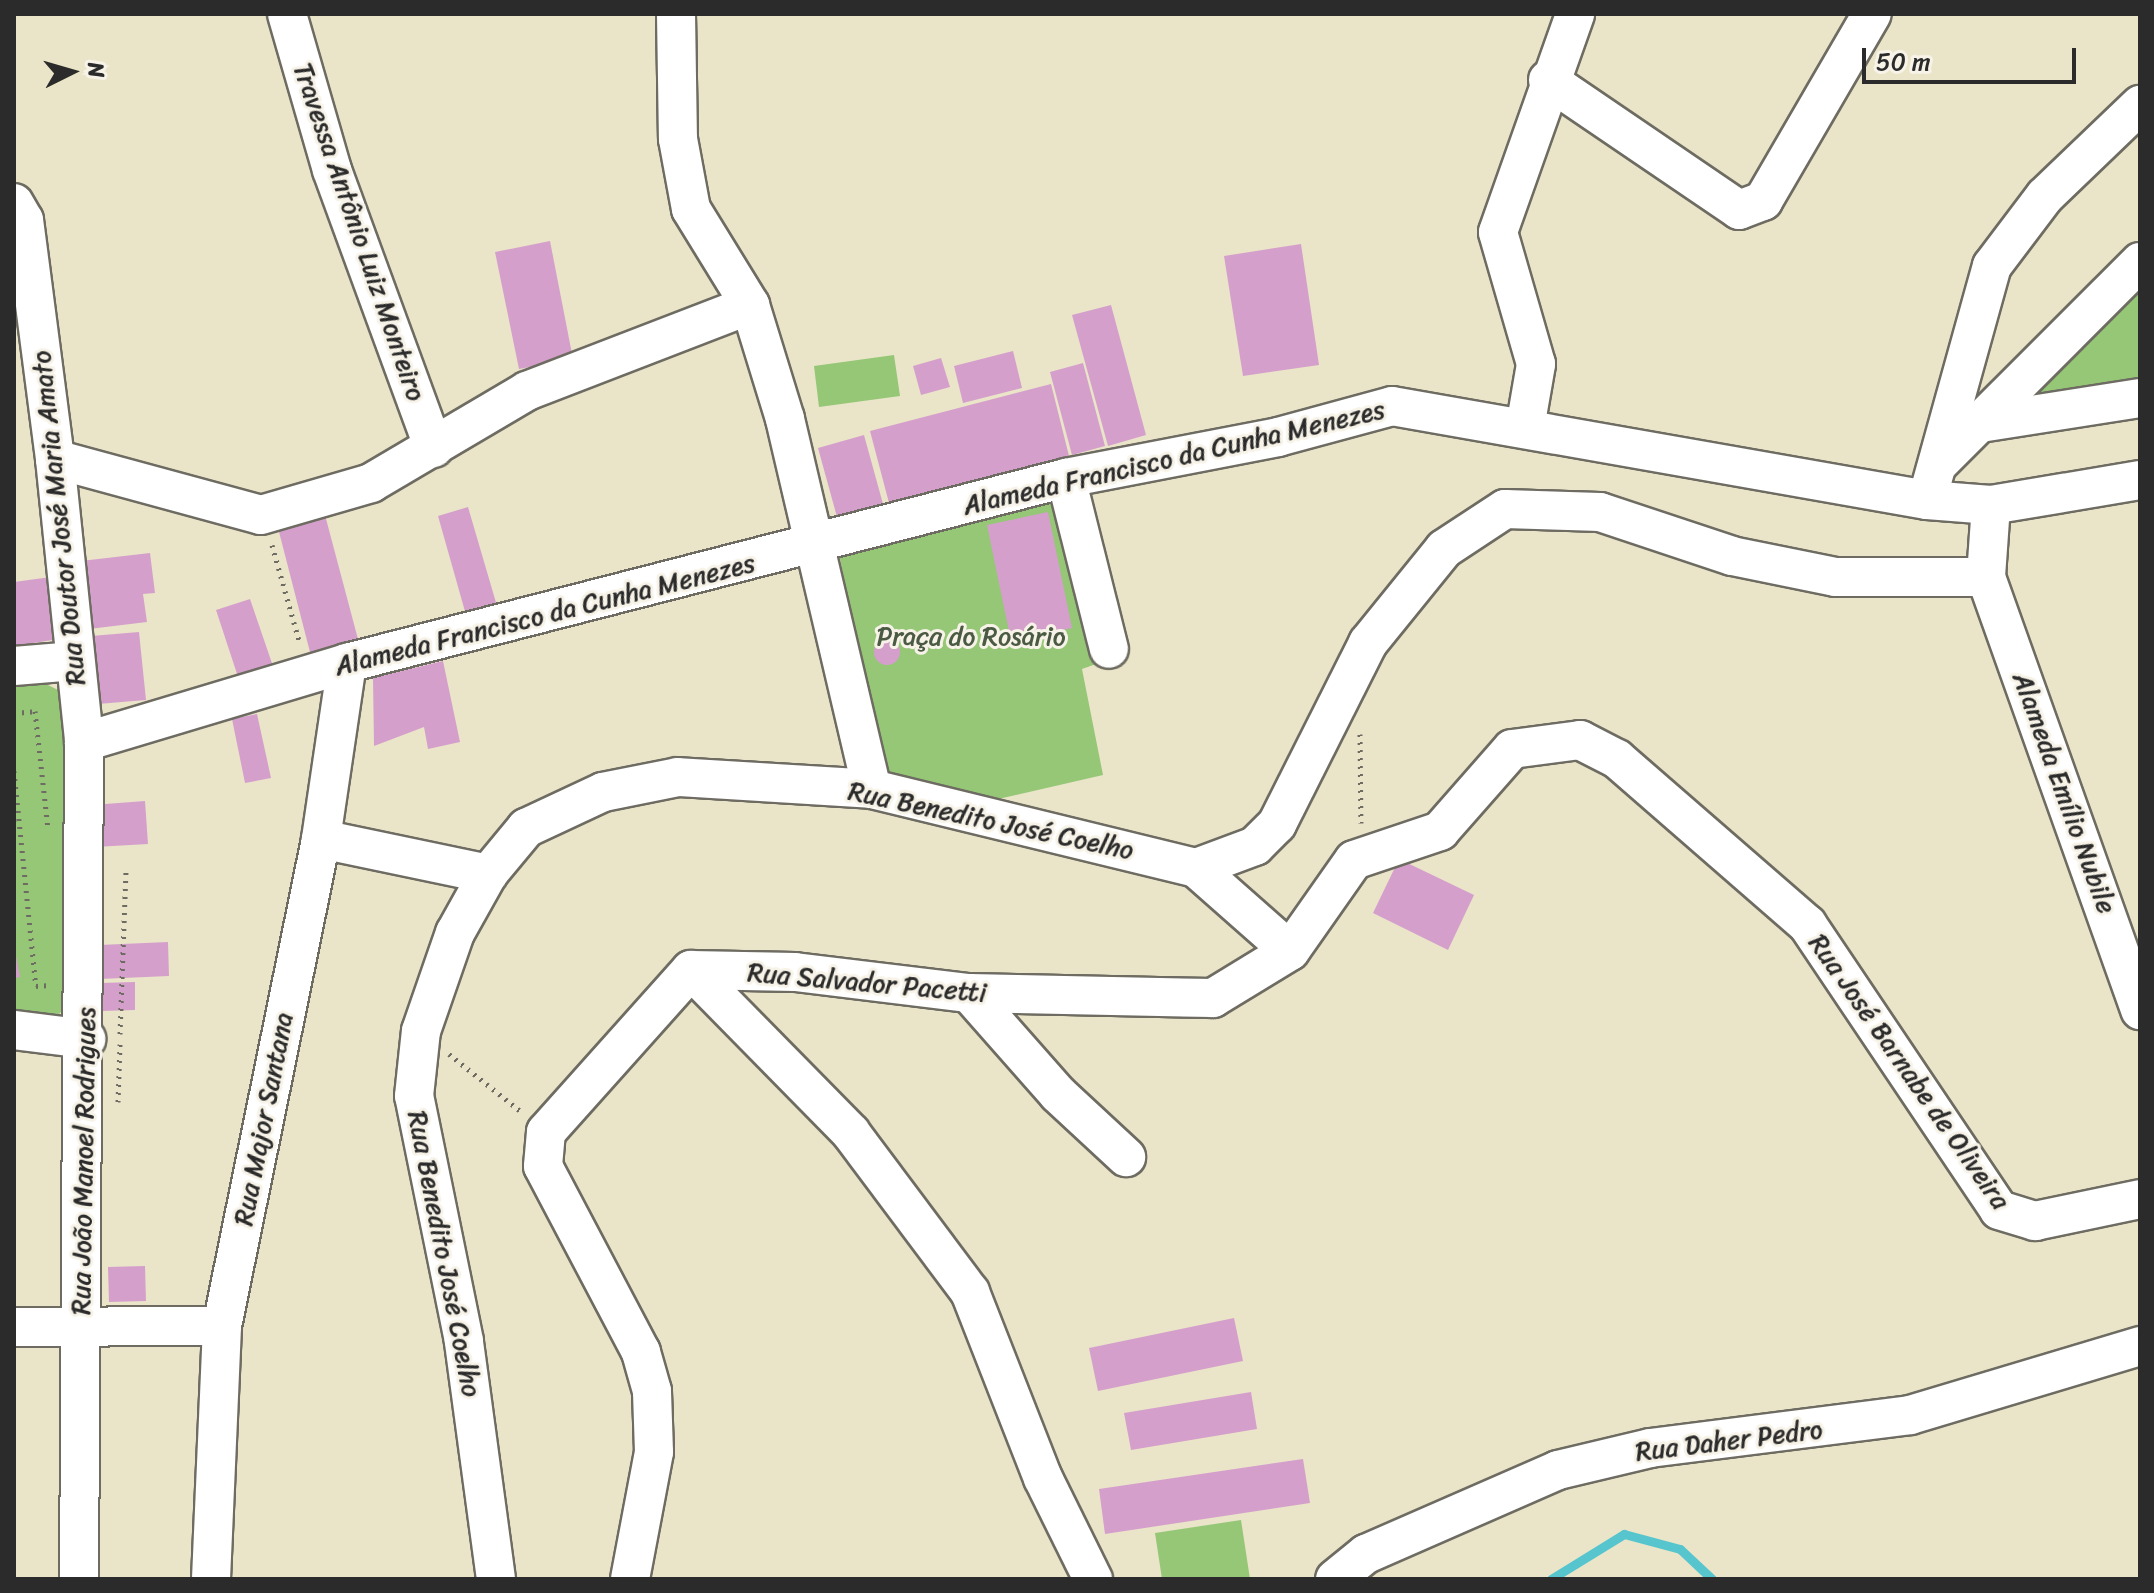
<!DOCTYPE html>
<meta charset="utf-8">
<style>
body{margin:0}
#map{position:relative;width:2154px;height:1593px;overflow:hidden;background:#eae5c8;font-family:Sriracha,sans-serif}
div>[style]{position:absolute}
.green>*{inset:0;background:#95c777}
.stream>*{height:9px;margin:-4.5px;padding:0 4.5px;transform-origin:4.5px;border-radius:4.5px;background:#57c5cd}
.building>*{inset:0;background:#d59fcc}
.round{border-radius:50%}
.path>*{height:5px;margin-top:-2.5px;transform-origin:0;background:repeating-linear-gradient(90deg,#6e6c62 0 2px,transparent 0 8px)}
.roads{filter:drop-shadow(2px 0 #6e6c62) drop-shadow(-2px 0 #6e6c62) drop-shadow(0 2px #6e6c62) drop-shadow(0 -2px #6e6c62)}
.minor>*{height:38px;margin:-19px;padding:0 19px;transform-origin:19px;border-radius:19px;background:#fff}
span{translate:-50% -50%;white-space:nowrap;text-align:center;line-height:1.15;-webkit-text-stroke:6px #f7f3e8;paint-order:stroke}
.street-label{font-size:26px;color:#2b2b2b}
.park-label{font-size:26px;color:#4b5a42}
.frame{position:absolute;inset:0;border:16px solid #2b2b2b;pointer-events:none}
.north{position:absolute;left:32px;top:32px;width:80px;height:80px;-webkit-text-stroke:6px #f7f3e8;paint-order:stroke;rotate:85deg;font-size:22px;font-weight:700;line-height:32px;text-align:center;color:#2b2b2b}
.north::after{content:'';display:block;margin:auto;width:28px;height:36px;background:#2b2b2b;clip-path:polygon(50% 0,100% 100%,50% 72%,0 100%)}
.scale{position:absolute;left:1862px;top:48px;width:214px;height:36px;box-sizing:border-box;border:4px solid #2b2b2b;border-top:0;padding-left:10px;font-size:24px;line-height:28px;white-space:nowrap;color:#2b2b2b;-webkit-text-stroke:6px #f7f3e8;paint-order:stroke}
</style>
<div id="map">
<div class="green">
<i style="clip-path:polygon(2140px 287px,2140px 381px,2039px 398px,2037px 389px)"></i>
<i style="clip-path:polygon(894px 355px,900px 396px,819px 407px,814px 366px)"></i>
<i style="clip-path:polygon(1051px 496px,1099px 663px,1082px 669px,1103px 775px,994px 800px,910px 786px,883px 767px,839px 554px)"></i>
<i style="clip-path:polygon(40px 681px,64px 693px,70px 711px,67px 1004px,57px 1017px,14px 1015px,14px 683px)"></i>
<i style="clip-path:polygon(1241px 1520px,1250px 1579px,1162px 1579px,1155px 1533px)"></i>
</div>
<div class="stream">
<i style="left:1551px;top:1579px;width:86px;rotate:-31.7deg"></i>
<i style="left:1624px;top:1534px;width:58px;rotate:15deg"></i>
<i style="left:1680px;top:1549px;width:44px;rotate:43.2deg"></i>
</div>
<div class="building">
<i style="clip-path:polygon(550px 241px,573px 359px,519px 369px,495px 252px)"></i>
<i style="clip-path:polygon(1301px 244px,1319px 365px,1243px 376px,1224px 256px)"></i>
<i style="clip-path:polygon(1111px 305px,1146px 435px,1108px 446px,1072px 315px)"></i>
<i style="clip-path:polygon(1013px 351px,1022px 388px,963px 403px,954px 366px)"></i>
<i style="clip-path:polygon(941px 358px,950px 387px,921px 395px,913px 366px)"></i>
<i style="clip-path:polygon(1083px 363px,1105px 446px,1072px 455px,1050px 372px)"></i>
<i style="clip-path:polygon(1051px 384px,1069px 456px,889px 503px,870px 431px)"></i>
<i style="clip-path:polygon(864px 435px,883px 504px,837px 517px,818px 448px)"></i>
<i style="clip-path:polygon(468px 507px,497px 606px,466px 615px,438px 516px)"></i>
<i style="clip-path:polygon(1048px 512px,1072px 628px,1011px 641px,987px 525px)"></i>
<i style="clip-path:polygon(325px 515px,359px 643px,311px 656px,278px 528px)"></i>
<i style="clip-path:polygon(150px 553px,155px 593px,143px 594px,147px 622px,89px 629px,81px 561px)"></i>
<i style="clip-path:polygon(51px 577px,59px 639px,14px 646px,14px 582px)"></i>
<i style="clip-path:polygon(250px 599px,276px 675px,241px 686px,216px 610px)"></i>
<i style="clip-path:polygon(139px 632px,146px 700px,98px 704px,91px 636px)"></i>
<i class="round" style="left:874px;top:639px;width:26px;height:26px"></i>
<i style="clip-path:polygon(443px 661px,460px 742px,428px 749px,424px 727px,374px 746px,373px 678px)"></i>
<i style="clip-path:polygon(257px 714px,271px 778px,245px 783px,232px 719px)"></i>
<i style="clip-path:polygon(145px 801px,148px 844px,95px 847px,92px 805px)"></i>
<i style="clip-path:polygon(1399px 859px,1474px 895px,1448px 950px,1373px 913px)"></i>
<i style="clip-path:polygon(168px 942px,169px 976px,100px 979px,99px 945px)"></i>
<i style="clip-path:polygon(14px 945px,20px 977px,14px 978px)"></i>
<i style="clip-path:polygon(135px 982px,135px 1010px,101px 1011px,100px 983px)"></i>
<i style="clip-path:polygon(145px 1266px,146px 1301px,109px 1302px,108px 1267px)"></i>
<i style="clip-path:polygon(1234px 1318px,1243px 1361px,1098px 1391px,1089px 1348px)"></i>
<i style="clip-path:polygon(1251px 1392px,1257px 1429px,1131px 1450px,1124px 1413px)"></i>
<i style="clip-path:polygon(1303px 1459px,1310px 1503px,1105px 1534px,1099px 1489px)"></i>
</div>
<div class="path">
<i style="left:272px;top:545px;width:103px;rotate:74.2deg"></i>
<i style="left:14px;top:713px;width:21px;rotate:-5deg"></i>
<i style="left:35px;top:711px;width:118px;rotate:83.7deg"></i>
<i style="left:1360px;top:734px;width:89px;rotate:89.4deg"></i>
<i style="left:14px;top:771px;width:216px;rotate:84.2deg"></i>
<i style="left:36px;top:986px;width:14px;rotate:-4deg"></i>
<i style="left:120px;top:1034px;width:165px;rotate:-87.9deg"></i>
<i style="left:449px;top:1054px;width:95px;rotate:38.6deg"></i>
<i style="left:118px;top:1102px;width:58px;rotate:-88deg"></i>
</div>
<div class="roads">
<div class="minor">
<i style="left:287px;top:14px;width:162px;rotate:73.9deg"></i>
<i style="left:332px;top:170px;width:296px;rotate:69.9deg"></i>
<i style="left:676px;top:14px;width:125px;rotate:89.1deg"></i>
<i style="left:678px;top:139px;width:71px;rotate:79.5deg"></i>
<i style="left:691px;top:209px;width:113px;rotate:58.4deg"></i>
<i style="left:750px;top:305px;width:119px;rotate:72.9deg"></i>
<i style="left:785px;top:419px;width:380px;rotate:76.8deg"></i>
<i style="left:1548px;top:80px;width:231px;rotate:34.2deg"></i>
<i style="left:1739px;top:210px;width:26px;rotate:-21deg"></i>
<i style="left:1763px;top:201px;width:216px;rotate:-59.8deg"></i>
<i style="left:14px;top:203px;width:20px;rotate:60deg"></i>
<i style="left:24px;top:220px;width:241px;rotate:82.6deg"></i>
<i style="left:55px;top:459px;width:284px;rotate:84.1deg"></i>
<i style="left:84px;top:742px;width:837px;rotate:90.34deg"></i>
<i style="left:1974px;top:424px;width:168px;rotate:-8.9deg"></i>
<i style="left:1525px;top:428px;width:65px;rotate:-80.2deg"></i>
<i style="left:1536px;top:364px;width:137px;rotate:-106.1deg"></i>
<i style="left:1498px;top:232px;width:231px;rotate:-70.5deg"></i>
<i style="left:55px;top:459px;width:213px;rotate:15.2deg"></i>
<i style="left:261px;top:515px;width:115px;rotate:-16.2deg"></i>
<i style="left:371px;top:483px;width:181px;rotate:-30.5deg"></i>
<i style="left:527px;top:391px;width:239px;rotate:-21.1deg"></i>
<i style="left:1940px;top:462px;width:283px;rotate:-45deg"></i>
<i style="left:1066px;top:478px;width:176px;rotate:75.9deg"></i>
<i style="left:1927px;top:500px;width:243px;rotate:-74.5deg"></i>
<i style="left:1992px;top:266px;width:88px;rotate:-52.9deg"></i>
<i style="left:2045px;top:196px;width:132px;rotate:-43.8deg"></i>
<i style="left:1991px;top:505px;width:72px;rotate:94deg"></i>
<i style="left:1986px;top:577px;width:460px;rotate:70.4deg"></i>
<i style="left:14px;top:666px;width:61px;rotate:-4.7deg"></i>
<i style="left:84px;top:742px;width:275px;rotate:-16.7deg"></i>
<i style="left:347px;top:663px;width:742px;rotate:-14.43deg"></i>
<i style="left:1066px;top:478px;width:216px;rotate:-10.9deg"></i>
<i style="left:1278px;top:437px;width:118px;rotate:-15.2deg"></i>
<i style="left:1392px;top:406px;width:543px;rotate:9.97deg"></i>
<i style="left:1927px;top:500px;width:64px;rotate:4.5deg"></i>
<i style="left:1991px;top:505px;width:151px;rotate:-9.5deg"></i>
<i style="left:321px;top:839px;width:171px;rotate:11.8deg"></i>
<i style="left:1196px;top:868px;width:125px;rotate:41.4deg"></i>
<i style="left:1290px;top:951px;width:111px;rotate:-54.9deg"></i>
<i style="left:1354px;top:860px;width:91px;rotate:-18.6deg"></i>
<i style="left:1440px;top:831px;width:109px;rotate:-48.7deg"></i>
<i style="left:1512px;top:749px;width:69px;rotate:-7.5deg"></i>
<i style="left:1580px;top:740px;width:42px;rotate:27.2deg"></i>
<i style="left:1617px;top:759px;width:252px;rotate:41deg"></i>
<i style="left:1807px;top:924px;width:344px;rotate:56.1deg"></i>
<i style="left:1999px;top:1210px;width:38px;rotate:17deg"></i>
<i style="left:2035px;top:1221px;width:107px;rotate:-11.8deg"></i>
<i style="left:691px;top:970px;width:228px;rotate:45.5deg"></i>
<i style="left:851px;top:1133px;width:199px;rotate:53.2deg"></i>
<i style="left:970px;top:1292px;width:200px;rotate:68.6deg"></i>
<i style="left:1043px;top:1478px;width:113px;rotate:63.7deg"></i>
<i style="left:969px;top:993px;width:135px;rotate:48.6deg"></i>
<i style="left:1058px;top:1094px;width:93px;rotate:42.8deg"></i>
<i style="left:14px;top:1030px;width:73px;rotate:7.1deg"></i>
<i style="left:14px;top:1327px;width:208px;rotate:-0.3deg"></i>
<i style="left:211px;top:1579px;width:253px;rotate:-87.5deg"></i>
<i style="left:222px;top:1326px;width:497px;rotate:-78.5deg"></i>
<i style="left:321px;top:839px;width:178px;rotate:-81.6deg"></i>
<i style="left:496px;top:1579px;width:240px;rotate:-97.7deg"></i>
<i style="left:464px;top:1341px;width:250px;rotate:-101.5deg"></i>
<i style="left:414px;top:1096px;width:65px;rotate:-83.9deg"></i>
<i style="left:421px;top:1031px;width:104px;rotate:-70.9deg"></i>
<i style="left:455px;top:933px;width:68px;rotate:-60.8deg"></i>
<i style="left:488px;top:874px;width:60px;rotate:-50.4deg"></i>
<i style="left:526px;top:828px;width:85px;rotate:-25.1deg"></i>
<i style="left:603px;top:792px;width:76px;rotate:-11.3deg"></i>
<i style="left:678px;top:777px;width:194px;rotate:3.5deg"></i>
<i style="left:872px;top:789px;width:333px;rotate:13.7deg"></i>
<i style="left:1196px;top:868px;width:63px;rotate:-20.4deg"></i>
<i style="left:1255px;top:846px;width:31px;rotate:-45deg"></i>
<i style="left:1277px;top:824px;width:203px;rotate:-63.3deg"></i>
<i style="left:1368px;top:643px;width:121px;rotate:-51deg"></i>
<i style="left:1444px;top:549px;width:73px;rotate:-33.3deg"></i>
<i style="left:1505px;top:509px;width:95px;rotate:1.8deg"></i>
<i style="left:1600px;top:512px;width:139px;rotate:18.4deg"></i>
<i style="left:1732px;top:556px;width:105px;rotate:11.5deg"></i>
<i style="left:1835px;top:577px;width:151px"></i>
<i style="left:630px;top:1579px;width:129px;rotate:-79.3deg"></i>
<i style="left:654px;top:1452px;width:61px;rotate:-91.9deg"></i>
<i style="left:652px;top:1391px;width:41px;rotate:-105.8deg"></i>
<i style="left:641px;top:1352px;width:210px;rotate:-117.8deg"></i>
<i style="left:543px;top:1166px;width:34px;rotate:-85deg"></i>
<i style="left:546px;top:1132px;width:217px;rotate:-48.2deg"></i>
<i style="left:691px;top:970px;width:104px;rotate:1.1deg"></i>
<i style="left:795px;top:972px;width:175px;rotate:6.9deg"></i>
<i style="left:969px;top:993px;width:244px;rotate:1.2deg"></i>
<i style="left:1213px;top:998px;width:90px;rotate:-31.4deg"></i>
<i style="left:1335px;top:1579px;width:40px;rotate:-39deg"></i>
<i style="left:1366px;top:1554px;width:210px;rotate:-23.6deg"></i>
<i style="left:1558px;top:1470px;width:95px;rotate:-13.4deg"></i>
<i style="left:1650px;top:1448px;width:262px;rotate:-7.2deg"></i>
<i style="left:1910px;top:1415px;width:240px;rotate:-16.7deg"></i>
</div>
</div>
<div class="street-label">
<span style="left:359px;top:232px;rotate:71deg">Travessa Antônio Luiz Monteiro</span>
<span style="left:1174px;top:458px;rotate:-13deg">Alameda Francisco da Cunha Menezes</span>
<span style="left:59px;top:518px;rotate:-96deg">Rua Doutor José Maria Amato</span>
<span style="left:545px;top:615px;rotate:-14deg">Alameda Francisco da Cunha Menezes</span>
<span style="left:2064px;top:793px;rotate:70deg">Alameda Emílio Nubile</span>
<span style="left:991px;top:821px;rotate:12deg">Rua Benedito José Coelho</span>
<span style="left:867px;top:983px;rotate:5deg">Rua Salvador Pacetti</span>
<span style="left:1909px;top:1072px;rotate:55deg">Rua José Barnabe de Oliveira</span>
<span style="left:264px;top:1119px;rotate:-79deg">Rua Major Santana</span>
<span style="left:84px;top:1161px;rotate:-89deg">Rua João Manoel Rodrigues</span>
<span style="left:444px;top:1254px;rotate:79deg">Rua Benedito José Coelho</span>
<span style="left:1729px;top:1441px;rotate:-7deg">Rua Daher Pedro</span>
</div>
<div class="park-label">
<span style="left:971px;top:637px">Praça do Rosário</span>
</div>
<div class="frame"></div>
<div class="north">N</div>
<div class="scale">50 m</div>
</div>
